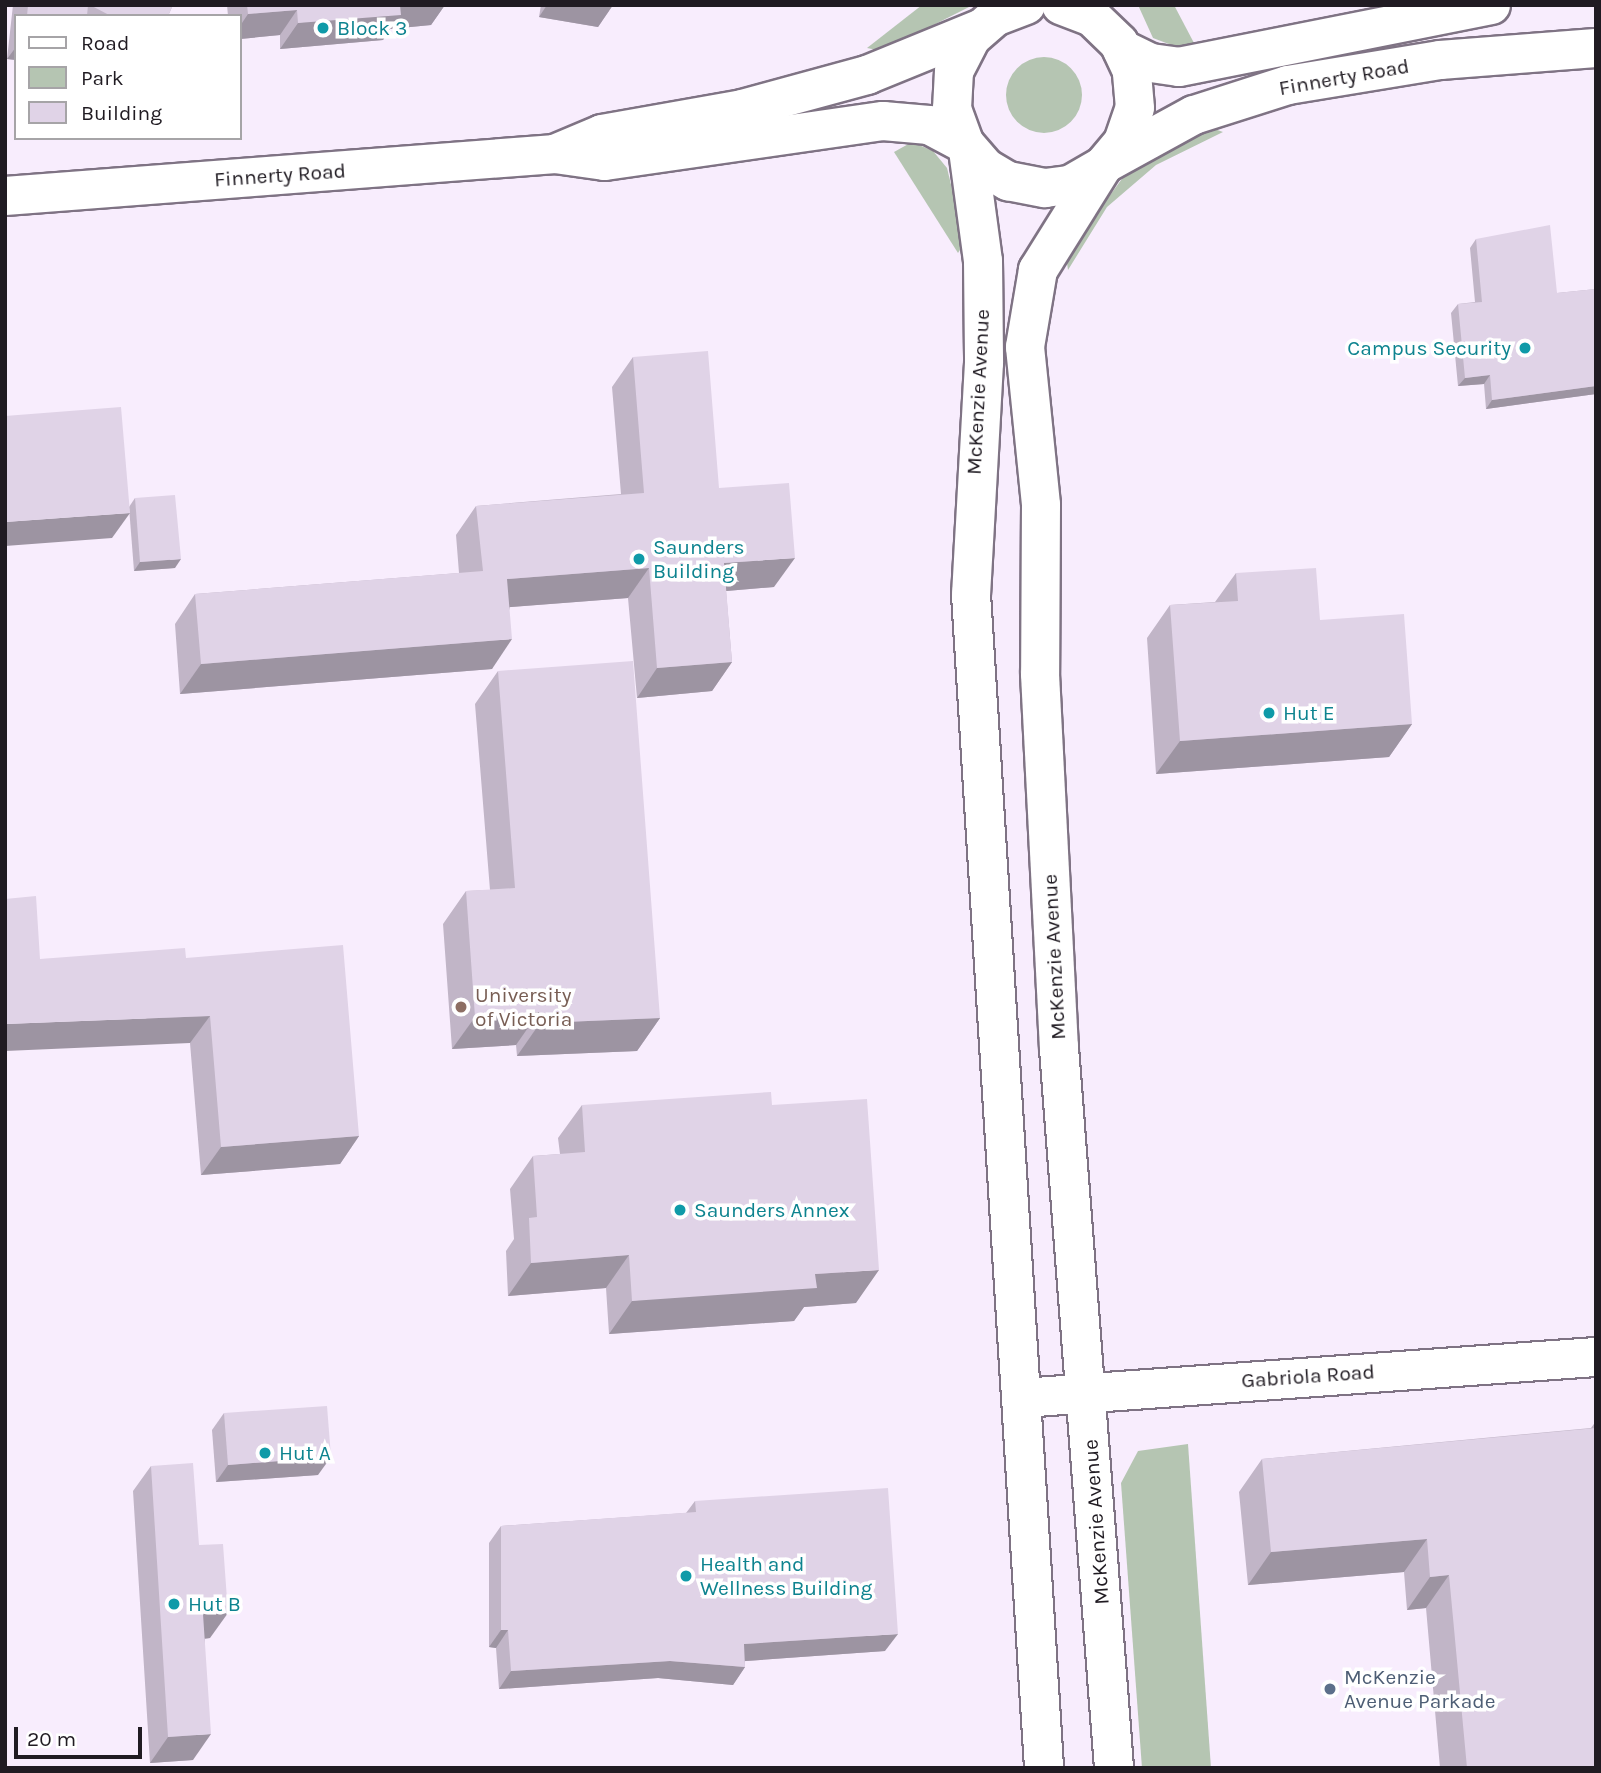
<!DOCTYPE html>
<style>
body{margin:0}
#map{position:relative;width:1601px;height:1773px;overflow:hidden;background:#f8edfd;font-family:Karla,sans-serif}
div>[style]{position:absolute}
.green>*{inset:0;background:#b5c5b2}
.round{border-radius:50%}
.roads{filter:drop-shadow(2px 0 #7f7384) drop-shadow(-2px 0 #7f7384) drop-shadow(0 2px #7f7384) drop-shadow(0 -2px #7f7384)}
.tertiary>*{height:38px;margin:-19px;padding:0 19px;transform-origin:19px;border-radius:19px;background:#fff}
.secondary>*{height:38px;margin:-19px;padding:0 19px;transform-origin:19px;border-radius:19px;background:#fff}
.wall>*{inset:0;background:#c1b5c7}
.shaded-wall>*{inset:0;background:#9d94a2}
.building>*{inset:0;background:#e0d3e7}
.dots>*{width:19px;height:19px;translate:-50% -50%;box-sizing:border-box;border:4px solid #fff;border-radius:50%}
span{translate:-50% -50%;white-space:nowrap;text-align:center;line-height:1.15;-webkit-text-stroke:7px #fff;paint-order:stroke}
.culture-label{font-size:21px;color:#0d838f}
.left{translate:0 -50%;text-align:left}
.right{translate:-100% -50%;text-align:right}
.street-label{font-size:21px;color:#201b22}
.education-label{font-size:21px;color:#785e54}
.service-label{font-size:21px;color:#4e5e75}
.frame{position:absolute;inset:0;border:7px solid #201b22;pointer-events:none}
.legend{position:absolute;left:14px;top:14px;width:228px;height:126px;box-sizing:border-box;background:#fff;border:2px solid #a6a4a7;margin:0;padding:9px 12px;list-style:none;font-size:21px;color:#201b22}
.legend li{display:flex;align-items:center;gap:14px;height:35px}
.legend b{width:35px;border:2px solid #a6a4a7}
.scale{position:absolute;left:14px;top:1727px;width:128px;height:32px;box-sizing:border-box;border:4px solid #201b22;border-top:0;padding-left:9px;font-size:21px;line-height:24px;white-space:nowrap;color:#201b22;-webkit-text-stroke:5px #fff;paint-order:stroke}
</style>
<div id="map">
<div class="green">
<i style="clip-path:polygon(922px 5px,973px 5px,882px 51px,867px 48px)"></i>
<i style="clip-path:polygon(1138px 5px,1174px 5px,1194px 43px,1182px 49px,1153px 38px)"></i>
<i class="round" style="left:1006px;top:57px;width:76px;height:76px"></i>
<i style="clip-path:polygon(1209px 127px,1223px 132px,1156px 165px,1107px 207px,1068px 270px,1066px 256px,1124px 176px)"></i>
<i style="clip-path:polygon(912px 142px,933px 151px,947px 168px,965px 242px,958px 253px,894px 152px)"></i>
<i style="clip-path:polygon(1188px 1444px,1211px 1768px,1142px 1768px,1121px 1483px,1138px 1451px)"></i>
</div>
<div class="roads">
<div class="tertiary">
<i style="left:1122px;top:49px;width:32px;rotate:26deg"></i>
<i style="left:1151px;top:63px;width:28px;rotate:8deg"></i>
<i style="left:1179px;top:67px;width:318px;rotate:-11.2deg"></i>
<i style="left:557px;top:153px;width:49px;rotate:-22.9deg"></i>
<i style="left:602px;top:134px;width:142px;rotate:-10.1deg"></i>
<i style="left:742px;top:109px;width:130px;rotate:-15.2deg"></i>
<i style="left:867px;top:75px;width:122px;rotate:-22.2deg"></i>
<i style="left:1108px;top:162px;width:98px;rotate:-28.7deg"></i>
<i style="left:1194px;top:115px;width:99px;rotate:-17.7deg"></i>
<i style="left:1288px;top:85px;width:154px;rotate:-9.3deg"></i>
<i style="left:1440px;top:60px;width:156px;rotate:-4.4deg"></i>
<i style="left:5px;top:196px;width:552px;rotate:-4.37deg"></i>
<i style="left:555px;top:154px;width:50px;rotate:8deg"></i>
<i style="left:605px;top:161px;width:281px;rotate:-8.2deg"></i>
<i style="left:883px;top:121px;width:46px;rotate:5deg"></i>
<i style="left:929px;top:125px;width:41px;rotate:27.8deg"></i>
<i style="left:1022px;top:1398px;width:575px;rotate:-4.09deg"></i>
</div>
<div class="secondary">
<i style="left:1026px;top:5px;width:33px;rotate:159deg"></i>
<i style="left:995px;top:17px;width:32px;rotate:139deg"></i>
<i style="left:971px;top:38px;width:37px;rotate:117deg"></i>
<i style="left:954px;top:71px;width:38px;rotate:93deg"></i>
<i style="left:952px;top:109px;width:37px;rotate:70deg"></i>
<i style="left:965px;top:144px;width:32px;rotate:49deg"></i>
<i style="left:986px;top:168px;width:26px;rotate:31deg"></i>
<i style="left:1008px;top:181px;width:38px;rotate:11deg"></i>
<i style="left:1045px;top:188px;width:25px;rotate:-7deg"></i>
<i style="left:1070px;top:185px;width:38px;rotate:-30deg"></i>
<i style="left:1103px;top:166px;width:31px;rotate:-50deg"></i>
<i style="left:1123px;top:142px;width:36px;rotate:-71deg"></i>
<i style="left:1135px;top:108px;width:37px;rotate:-95deg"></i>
<i style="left:1132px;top:71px;width:31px;rotate:-115deg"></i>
<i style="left:1119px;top:43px;width:37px;rotate:-136deg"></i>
<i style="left:1092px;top:17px;width:33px;rotate:-159deg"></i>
<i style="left:968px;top:150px;width:112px;rotate:82.3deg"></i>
<i style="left:983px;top:261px;width:102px;rotate:89.4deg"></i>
<i style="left:984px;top:363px;width:231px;rotate:93.2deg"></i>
<i style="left:971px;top:594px;width:1176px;rotate:86.44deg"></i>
<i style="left:1103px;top:166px;width:123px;rotate:122deg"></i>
<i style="left:1038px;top:270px;width:78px;rotate:99.6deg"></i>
<i style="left:1025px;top:347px;width:159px;rotate:84.2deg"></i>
<i style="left:1041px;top:505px;width:169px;rotate:90.3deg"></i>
<i style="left:1040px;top:674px;width:374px;rotate:87.1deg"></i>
<i style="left:1059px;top:1048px;width:722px;rotate:85.63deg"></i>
</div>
</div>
<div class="wall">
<i style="clip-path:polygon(13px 5px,173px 5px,168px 16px,16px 16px,16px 60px,7px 59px)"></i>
<i style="clip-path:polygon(227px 5px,445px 5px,431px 25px,390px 29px,383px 40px,280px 49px,280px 35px,240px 39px,240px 16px,228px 16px)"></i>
<i style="clip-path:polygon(541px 5px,613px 5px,598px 27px,539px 17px)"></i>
<i style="clip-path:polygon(1476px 239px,1557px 293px,1596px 289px,1596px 394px,1486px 409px,1484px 384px,1458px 386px,1451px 313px,1458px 304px,1475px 302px,1470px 248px)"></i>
<i style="clip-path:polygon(633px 357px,774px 587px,726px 591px,732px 662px,712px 691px,637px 698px,628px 598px,510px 607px,492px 669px,180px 694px,175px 624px,195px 594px,459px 573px,456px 535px,476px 506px,621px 494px,612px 387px)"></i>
<i style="clip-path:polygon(135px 498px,175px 568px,134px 571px,129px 507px)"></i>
<i style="clip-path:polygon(1236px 573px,1320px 620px,1412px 724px,1389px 757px,1156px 774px,1147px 638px,1170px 605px,1215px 602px)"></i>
<i style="clip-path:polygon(498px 671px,660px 1018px,637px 1051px,517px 1056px,516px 1045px,452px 1049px,443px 924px,466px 891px,490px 890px,475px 704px)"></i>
<i style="clip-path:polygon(186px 958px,359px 1136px,340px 1164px,201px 1175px,190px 1043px,40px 959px)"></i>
<i style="clip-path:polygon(582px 1105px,772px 1105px,856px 1303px,804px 1307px,794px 1321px,609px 1334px,606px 1288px,508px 1296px,506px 1251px,514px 1239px,510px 1189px,533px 1156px,560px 1154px,558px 1138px)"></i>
<i style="clip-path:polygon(224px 1413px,318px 1475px,216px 1482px,212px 1430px)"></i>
<i style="clip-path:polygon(1596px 1421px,1596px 1768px,1440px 1768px,1426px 1608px,1407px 1610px,1404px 1572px,1248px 1585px,1239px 1492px,1262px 1459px,1591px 1428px)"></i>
<i style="clip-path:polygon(151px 1466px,199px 1545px,210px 1638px,205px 1639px,193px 1760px,150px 1763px,133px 1491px)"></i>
<i style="clip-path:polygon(695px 1501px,885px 1651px,745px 1661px,745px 1667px,733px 1685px,658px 1678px,499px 1689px,496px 1648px,489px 1647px,489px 1543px,501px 1526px,686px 1513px)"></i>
</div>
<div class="shaded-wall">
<i style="clip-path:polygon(399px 5px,445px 5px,431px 25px,390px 29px,383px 40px,280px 49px,298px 23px)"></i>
<i style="clip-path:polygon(547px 5px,613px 5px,598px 27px,539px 17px)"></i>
<i style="clip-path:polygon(297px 10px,280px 35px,240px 39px,240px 26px,248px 14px)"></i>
<i style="clip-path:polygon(16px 47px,16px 60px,7px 59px)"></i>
<i style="clip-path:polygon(1490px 375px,1484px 384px,1458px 386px,1465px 378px)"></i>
<i style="clip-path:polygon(1596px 386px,1596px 394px,1486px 409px,1492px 400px)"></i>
<i style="clip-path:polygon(130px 513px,112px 538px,5px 546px,5px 522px)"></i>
<i style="clip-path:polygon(795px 558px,774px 587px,703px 593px,724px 563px)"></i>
<i style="clip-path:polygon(181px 559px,175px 568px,134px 571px,140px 562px)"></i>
<i style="clip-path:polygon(649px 568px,628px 598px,487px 609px,507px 579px)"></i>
<i style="clip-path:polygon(512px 639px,492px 669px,180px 694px,201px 664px)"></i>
<i style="clip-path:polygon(732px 662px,712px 691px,637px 698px,657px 668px)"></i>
<i style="clip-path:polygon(1412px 724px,1389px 757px,1156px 774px,1180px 741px)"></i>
<i style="clip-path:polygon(539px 1012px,516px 1045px,452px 1049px,475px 1017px)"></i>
<i style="clip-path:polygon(210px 1016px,190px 1043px,5px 1051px,5px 1024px)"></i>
<i style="clip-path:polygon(660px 1018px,637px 1051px,517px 1056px,540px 1023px)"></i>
<i style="clip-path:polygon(359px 1136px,340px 1164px,201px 1175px,221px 1147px)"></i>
<i style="clip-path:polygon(629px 1255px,606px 1288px,508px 1296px,531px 1263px)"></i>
<i style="clip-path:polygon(879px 1270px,856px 1303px,804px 1307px,794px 1321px,609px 1334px,632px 1301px,815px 1274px)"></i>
<i style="clip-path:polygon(331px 1457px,318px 1475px,216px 1482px,228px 1465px)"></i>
<i style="clip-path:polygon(1427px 1539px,1404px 1572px,1248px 1585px,1271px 1552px)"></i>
<i style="clip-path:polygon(1449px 1575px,1426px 1608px,1407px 1610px,1430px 1577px)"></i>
<i style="clip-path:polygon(228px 1613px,210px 1638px,185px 1640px,203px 1614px)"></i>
<i style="clip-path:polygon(501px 1630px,508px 1630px,496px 1648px,489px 1647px)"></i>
<i style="clip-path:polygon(898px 1634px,885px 1651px,732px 1662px,744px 1644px)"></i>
<i style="clip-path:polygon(670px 1661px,745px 1667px,733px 1685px,658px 1678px,499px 1689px,511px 1671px)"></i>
<i style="clip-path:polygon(211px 1734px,193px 1760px,150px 1763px,168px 1737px)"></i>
</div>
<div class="building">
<i style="clip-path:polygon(28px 5px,88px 5px,87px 16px,27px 16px)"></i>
<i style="clip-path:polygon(90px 5px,173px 5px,168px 16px,111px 16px)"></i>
<i style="clip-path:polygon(247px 5px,400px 5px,401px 15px,298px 23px,297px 10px,248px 14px)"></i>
<i style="clip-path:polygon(1550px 225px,1557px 293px,1596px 289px,1596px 386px,1492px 400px,1490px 375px,1465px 378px,1458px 304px,1482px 302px,1476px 239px)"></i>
<i style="clip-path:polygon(708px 351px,719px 488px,789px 483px,795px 558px,724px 563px,732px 662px,657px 668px,649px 568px,507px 579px,512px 639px,201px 664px,195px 594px,483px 571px,476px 506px,644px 493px,633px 357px)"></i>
<i style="clip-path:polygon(121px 407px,130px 513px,5px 522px,5px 416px)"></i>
<i style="clip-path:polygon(175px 495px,181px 559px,140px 562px,135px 498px)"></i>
<i style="clip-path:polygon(1316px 568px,1320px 620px,1404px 614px,1412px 724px,1180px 741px,1170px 605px,1238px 601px,1236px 573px)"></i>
<i style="clip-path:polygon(633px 661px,660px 1018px,540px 1023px,539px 1012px,475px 1017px,466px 891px,515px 888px,498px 671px)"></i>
<i style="clip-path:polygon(36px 896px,40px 959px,185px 948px,186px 958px,343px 945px,359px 1136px,221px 1147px,210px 1016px,5px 1024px,5px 899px)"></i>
<i style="clip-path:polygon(771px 1092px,772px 1105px,867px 1099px,879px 1270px,815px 1274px,817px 1288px,632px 1301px,629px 1255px,531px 1263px,529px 1218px,537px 1217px,533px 1156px,585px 1152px,582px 1105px)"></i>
<i style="clip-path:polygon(327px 1406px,331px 1457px,228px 1465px,224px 1413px)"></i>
<i style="clip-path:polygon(1596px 1428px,1596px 1768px,1467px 1768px,1449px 1575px,1430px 1577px,1427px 1539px,1271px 1552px,1262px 1459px)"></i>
<i style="clip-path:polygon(193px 1463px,199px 1545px,223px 1544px,228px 1613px,203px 1614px,211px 1734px,168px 1737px,151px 1466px)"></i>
<i style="clip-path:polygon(888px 1488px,898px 1634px,744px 1644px,745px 1667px,670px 1661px,511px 1671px,508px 1630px,501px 1630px,501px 1526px,696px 1512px,695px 1501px)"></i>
</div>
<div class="dots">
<i style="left:323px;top:28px;background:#0f9aa8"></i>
<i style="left:1525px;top:348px;background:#0f9aa8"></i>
<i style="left:639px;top:559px;background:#0f9aa8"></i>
<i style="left:1269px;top:713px;background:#0f9aa8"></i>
<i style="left:461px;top:1007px;background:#8d6e63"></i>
<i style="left:680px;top:1210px;background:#0f9aa8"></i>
<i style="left:265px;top:1453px;background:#0f9aa8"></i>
<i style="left:686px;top:1576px;background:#0f9aa8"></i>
<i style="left:174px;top:1604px;background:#0f9aa8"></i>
<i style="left:1330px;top:1689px;background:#5c6f8a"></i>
</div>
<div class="culture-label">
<span class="left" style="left:337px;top:28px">Block 3</span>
<span class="right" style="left:1511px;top:348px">Campus Security</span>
<span class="left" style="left:653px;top:559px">Saunders<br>Building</span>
<span class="left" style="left:1283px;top:713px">Hut E</span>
<span class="left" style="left:694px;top:1210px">Saunders Annex</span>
<span class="left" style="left:279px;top:1453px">Hut A</span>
<span class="left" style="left:700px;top:1576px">Health and<br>Wellness Building</span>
<span class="left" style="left:188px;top:1604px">Hut B</span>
</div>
<div class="street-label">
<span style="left:1344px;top:77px;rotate:-10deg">Finnerty Road</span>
<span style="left:280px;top:175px;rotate:-4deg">Finnerty Road</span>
<span style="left:978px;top:392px;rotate:-87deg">McKenzie Avenue</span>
<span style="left:1054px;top:957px;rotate:-93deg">McKenzie Avenue</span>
<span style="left:1308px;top:1376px;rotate:-4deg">Gabriola Road</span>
<span style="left:1096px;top:1522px;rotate:-94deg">McKenzie Avenue</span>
</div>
<div class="education-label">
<span class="left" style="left:475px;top:1007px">University<br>of Victoria</span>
</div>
<div class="service-label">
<span class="left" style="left:1344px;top:1689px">McKenzie<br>Avenue Parkade</span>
</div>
<div class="frame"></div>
<ul class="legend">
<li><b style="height:9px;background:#fff"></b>Road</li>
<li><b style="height:19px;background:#b5c5b2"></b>Park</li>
<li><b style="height:19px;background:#e0d3e7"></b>Building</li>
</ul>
<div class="scale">20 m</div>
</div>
